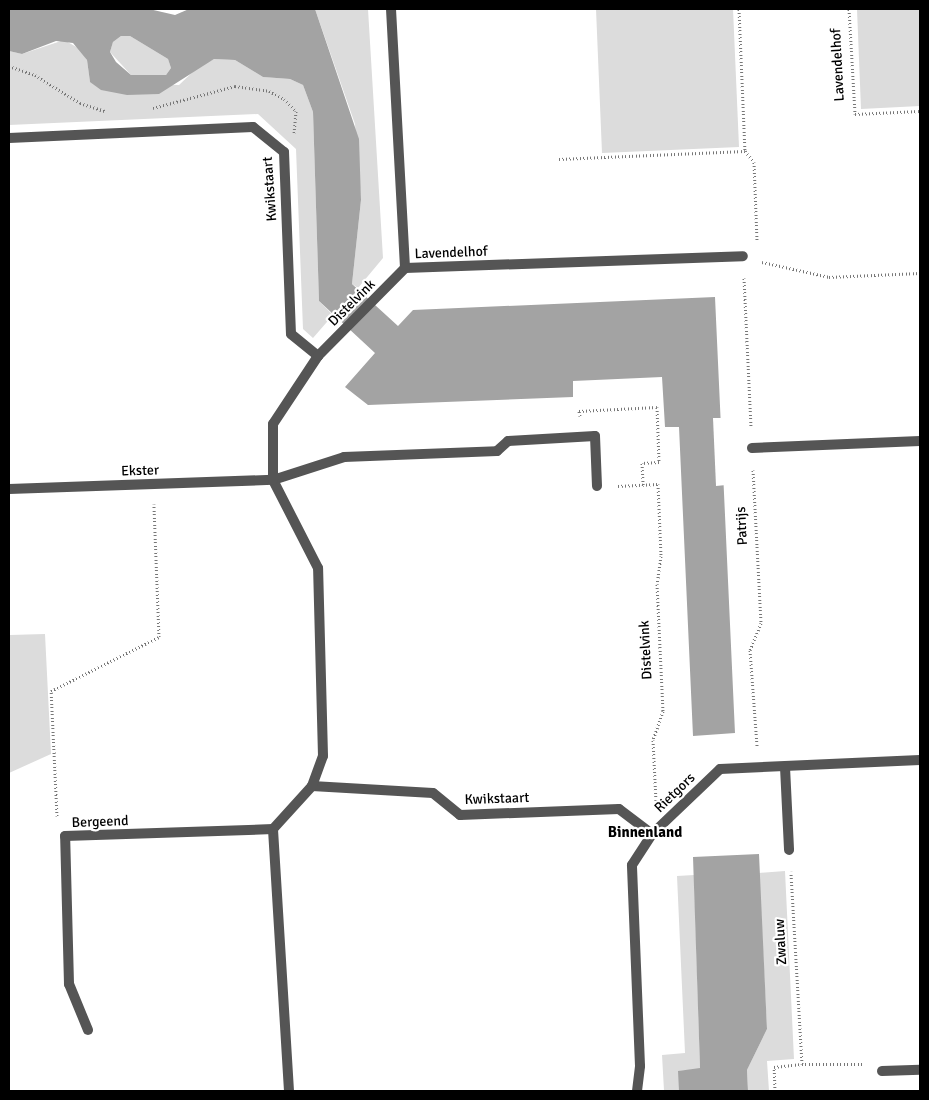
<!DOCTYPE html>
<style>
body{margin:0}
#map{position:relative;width:929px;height:1100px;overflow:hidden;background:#fff;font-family:Signika,sans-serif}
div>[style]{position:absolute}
.green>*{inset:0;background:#dcdcdc}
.water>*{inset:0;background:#a3a3a3}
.pier>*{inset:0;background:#fff}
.path>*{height:3px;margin-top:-1.5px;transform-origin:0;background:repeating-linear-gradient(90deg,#777 0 1px,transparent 0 3.5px)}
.lane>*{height:10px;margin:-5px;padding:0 5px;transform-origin:5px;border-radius:5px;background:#555}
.street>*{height:10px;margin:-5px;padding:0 5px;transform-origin:5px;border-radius:5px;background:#555}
span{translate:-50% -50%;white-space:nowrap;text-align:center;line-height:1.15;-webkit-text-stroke:4.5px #fff;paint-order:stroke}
.street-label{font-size:14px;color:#000}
.neighbourhood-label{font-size:15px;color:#000;font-weight:700}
.frame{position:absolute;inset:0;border:10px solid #000;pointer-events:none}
</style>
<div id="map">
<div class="green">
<i style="clip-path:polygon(315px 9px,368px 9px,383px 258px,358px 288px,352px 284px,361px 200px,355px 124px)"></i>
<i style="clip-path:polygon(596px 9px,733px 9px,739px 147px,602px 153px)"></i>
<i style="clip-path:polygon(857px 9px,920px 9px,920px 106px,861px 109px)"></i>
<i style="clip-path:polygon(121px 36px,130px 36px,168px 59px,171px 68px,166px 75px,150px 77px,131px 75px,110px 52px,113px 42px)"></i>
<i style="clip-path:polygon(64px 40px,80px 49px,87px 60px,90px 82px,179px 85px,199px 66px,214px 59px,235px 60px,263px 77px,290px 79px,303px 85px,313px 112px,319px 301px,333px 315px,313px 338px,303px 329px,296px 149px,258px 114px,9px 125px,9px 51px,22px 54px)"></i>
<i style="clip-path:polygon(9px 623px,10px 635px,45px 634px,51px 754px,9px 773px)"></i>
<i style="clip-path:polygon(785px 871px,794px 1059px,767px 1061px,769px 1091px,748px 1091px,747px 1070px,767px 1029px,759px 873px)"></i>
<i style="clip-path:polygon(694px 875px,700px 1069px,679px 1071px,679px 1091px,664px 1091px,662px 1055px,685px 1053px,677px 876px)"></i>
</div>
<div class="water">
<i style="clip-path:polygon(evenodd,9px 9px,149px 9px,175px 15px,189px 9px,315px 9px,359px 139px,361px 200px,352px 284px,398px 326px,413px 310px,715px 297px,735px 733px,693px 736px,679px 427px,665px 427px,662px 377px,573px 381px,573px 397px,368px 405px,345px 387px,375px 353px,319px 301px,313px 112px,303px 85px,290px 79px,263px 77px,235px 60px,214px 59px,159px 94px,127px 95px,101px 90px,90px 82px,87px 60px,73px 43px,56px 41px,22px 54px,9px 51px,9px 9px,121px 36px,130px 36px,168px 59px,171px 68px,166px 75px,131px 75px,116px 62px,110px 52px,113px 42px,121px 36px)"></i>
<i style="clip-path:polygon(759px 854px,767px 1029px,747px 1070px,748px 1091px,679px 1091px,678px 1071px,700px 1068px,693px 857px)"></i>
</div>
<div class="pier">
<i style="clip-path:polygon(713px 418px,723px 418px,726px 485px,716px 486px)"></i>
</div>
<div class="path">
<i style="left:739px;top:9px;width:142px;rotate:87.6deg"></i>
<i style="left:745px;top:151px;width:14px;rotate:51deg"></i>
<i style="left:754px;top:162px;width:78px;rotate:87.8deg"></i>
<i style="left:849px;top:9px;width:105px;rotate:86.7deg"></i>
<i style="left:855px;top:114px;width:65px;rotate:-2.6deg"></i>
<i style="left:9px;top:66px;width:28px;rotate:19deg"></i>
<i style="left:35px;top:75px;width:53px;rotate:31.9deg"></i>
<i style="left:80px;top:103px;width:26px;rotate:18deg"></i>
<i style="left:153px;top:108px;width:85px;rotate:-15deg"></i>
<i style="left:235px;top:86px;width:34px;rotate:8deg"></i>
<i style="left:269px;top:91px;width:17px;rotate:28deg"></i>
<i style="left:284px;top:99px;width:17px;rotate:45deg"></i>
<i style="left:296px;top:111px;width:22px;rotate:95deg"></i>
<i style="left:559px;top:159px;width:186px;rotate:-2.5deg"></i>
<i style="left:762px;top:262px;width:69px;rotate:12.6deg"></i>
<i style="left:829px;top:277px;width:91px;rotate:-2.5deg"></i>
<i style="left:744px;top:278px;width:148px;rotate:87.3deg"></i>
<i style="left:580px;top:416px;width:5px;rotate:-101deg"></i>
<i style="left:579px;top:411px;width:78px;rotate:-2.9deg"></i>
<i style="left:657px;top:407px;width:55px;rotate:87.9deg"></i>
<i style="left:659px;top:462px;width:17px;rotate:177deg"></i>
<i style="left:642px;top:463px;width:22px;rotate:87deg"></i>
<i style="left:753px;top:470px;width:153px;rotate:87deg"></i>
<i style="left:761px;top:623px;width:29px;rotate:112deg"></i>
<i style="left:750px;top:650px;width:96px;rotate:85.8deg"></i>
<i style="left:618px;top:486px;width:40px;rotate:-2.9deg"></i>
<i style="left:658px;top:484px;width:72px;rotate:87.6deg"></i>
<i style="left:661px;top:556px;width:28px;rotate:98deg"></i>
<i style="left:657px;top:584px;width:127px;rotate:87.3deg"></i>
<i style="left:663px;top:711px;width:31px;rotate:109deg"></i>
<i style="left:653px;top:740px;width:61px;rotate:87.2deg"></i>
<i style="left:57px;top:816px;width:125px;rotate:-92.7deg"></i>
<i style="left:51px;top:691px;width:121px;rotate:-26.6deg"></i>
<i style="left:159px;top:637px;width:133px;rotate:-92.2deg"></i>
<i style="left:802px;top:1064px;width:61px"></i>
<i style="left:775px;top:1091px;width:24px;rotate:-92deg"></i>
<i style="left:774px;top:1067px;width:28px;rotate:-6deg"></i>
<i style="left:802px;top:1064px;width:193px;rotate:-93.3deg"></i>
</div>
<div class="lane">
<i style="left:785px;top:767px;width:83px;rotate:87.2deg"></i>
</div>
<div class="street">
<i style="left:391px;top:9px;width:259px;rotate:86.9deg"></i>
<i style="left:9px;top:138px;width:244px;rotate:-2.6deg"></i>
<i style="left:253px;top:127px;width:40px;rotate:39deg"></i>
<i style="left:284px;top:152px;width:182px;rotate:87.8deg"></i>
<i style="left:291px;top:334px;width:35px;rotate:39deg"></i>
<i style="left:405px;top:268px;width:338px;rotate:-2deg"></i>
<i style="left:752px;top:448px;width:168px;rotate:-2.4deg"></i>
<i style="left:9px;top:489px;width:264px;rotate:-2deg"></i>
<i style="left:273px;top:480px;width:75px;rotate:-17.9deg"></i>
<i style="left:344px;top:457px;width:153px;rotate:-2.2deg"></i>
<i style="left:497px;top:451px;width:15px;rotate:-42deg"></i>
<i style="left:508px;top:441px;width:87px;rotate:-3.3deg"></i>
<i style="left:595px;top:436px;width:50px;rotate:87.7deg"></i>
<i style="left:312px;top:786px;width:121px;rotate:3.3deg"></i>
<i style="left:433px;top:793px;width:35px;rotate:39deg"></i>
<i style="left:460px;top:815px;width:159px;rotate:-2.2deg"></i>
<i style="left:619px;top:809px;width:41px;rotate:37.1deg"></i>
<i style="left:88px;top:1030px;width:50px;rotate:-112.4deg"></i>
<i style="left:69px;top:984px;width:148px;rotate:-91.5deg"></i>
<i style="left:65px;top:836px;width:208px;rotate:-1.9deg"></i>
<i style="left:882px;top:1071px;width:38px;rotate:-2deg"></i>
<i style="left:289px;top:1091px;width:262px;rotate:-93.5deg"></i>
<i style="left:273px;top:829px;width:58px;rotate:-47.8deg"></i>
<i style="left:312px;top:786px;width:32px;rotate:-70deg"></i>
<i style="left:323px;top:756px;width:188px;rotate:-91.5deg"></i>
<i style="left:318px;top:568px;width:99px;rotate:-117.1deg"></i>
<i style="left:273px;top:480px;width:56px;rotate:-90deg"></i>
<i style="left:273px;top:424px;width:82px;rotate:-56.5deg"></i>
<i style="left:318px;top:356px;width:124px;rotate:-45.3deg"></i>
<i style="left:637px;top:1091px;width:25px;rotate:-83deg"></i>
<i style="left:640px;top:1066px;width:201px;rotate:-92.3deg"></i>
<i style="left:632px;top:865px;width:37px;rotate:-57deg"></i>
<i style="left:652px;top:834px;width:94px;rotate:-43.7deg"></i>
<i style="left:720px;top:769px;width:200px;rotate:-2.6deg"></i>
</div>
<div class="street-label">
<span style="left:838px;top:65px;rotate:-93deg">Lavendelhof</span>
<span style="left:270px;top:189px;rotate:-94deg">Kwikstaart</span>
<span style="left:451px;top:253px;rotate:-2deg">Lavendelhof</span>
<span style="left:352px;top:303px;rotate:-45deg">Distelvink</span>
<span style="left:140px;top:471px;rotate:-2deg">Ekster</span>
<span style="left:742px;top:526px;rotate:-93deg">Patrijs</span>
<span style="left:646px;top:650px;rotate:-93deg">Distelvink</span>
<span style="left:675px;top:793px;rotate:-44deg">Rietgors</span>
<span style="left:497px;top:799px;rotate:-2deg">Kwikstaart</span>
<span style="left:100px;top:822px;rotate:-2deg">Bergeend</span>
<span style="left:781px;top:942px;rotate:-93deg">Zwaluw</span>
</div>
<div class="neighbourhood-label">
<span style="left:645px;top:833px">Binnenland</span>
</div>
<div class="frame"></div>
</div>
